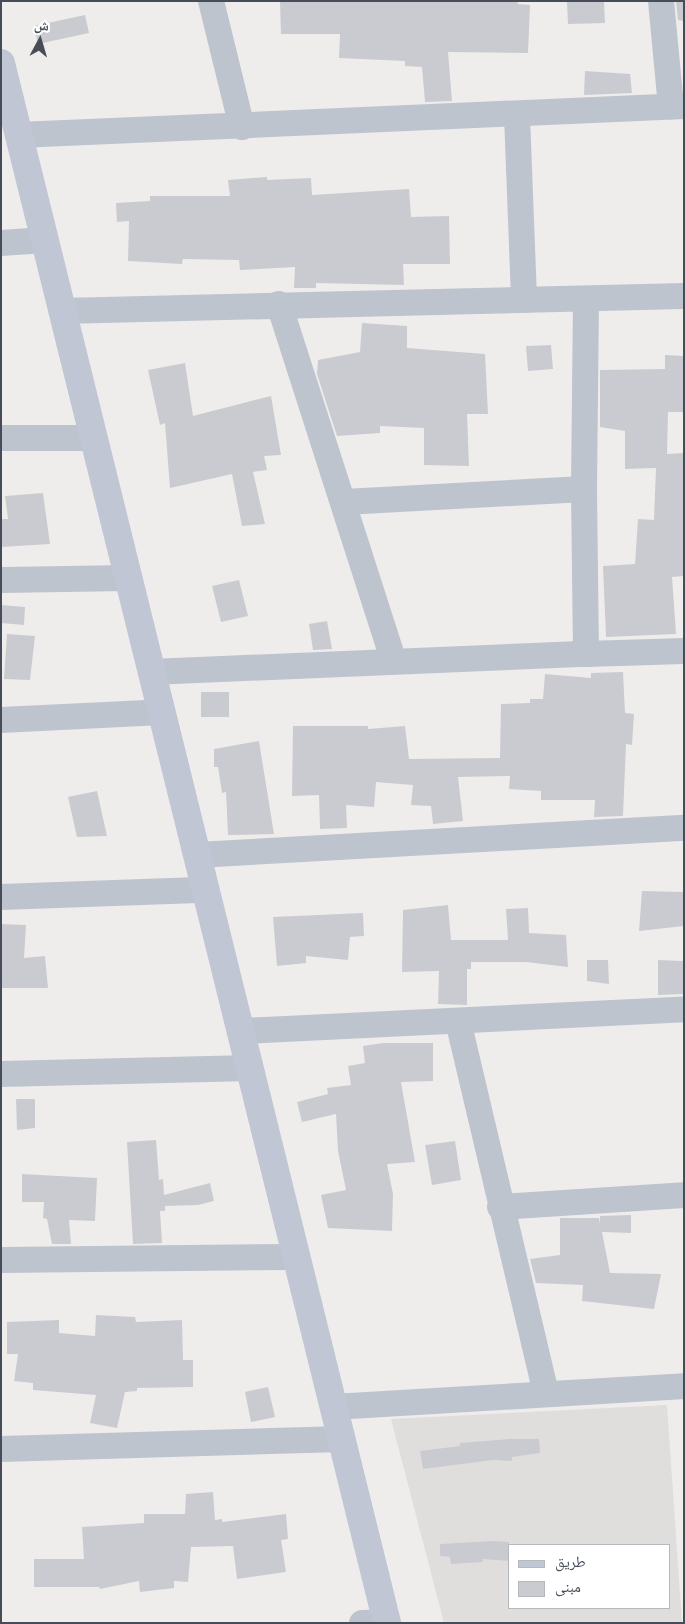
<!DOCTYPE html>
<meta charset="utf-8">
<style>
body{margin:0}
#map{position:relative;width:685px;height:1624px;overflow:hidden;background:#efedec;font-family:Montserrat,"Noto Naskh Arabic",sans-serif}
div>[style]{position:absolute}
.education>*{inset:0;background:#e0dedd}
.building>*{inset:0;background:#cacbd1}
.street>*{height:26px;margin:-13px;padding:0 13px;transform-origin:13px;border-radius:13px;background:#bec4cd}
.secondary>*{height:28px;margin:-14px;padding:0 14px;transform-origin:14px;border-radius:14px;background:#c0c6d4}
span{translate:-50% -50%;white-space:nowrap;text-align:center;line-height:1.15;-webkit-text-stroke:4px #fff;paint-order:stroke}
.frame{position:absolute;inset:0;border:2px solid #464d58;pointer-events:none}
.legend{position:absolute;left:508px;top:1544px;width:162px;height:65px;box-sizing:border-box;background:#fff;border:1px solid #b5b8bc;margin:0;padding:6px 9px;list-style:none;font-size:15px;color:#464d58}
.legend li{display:flex;align-items:center;gap:10px;height:25px}
.legend b{width:25px;border:1px solid #b5b8bc}
.north{position:absolute;left:15px;top:15px;width:50px;height:50px;-webkit-text-stroke:4px #fff;paint-order:stroke;rotate:6deg;font-size:14px;font-weight:700;line-height:20px;text-align:center;color:#464d58}
.north::after{content:'';display:block;margin:auto;width:18px;height:22px;background:#464d58;clip-path:polygon(50% 0,100% 100%,50% 72%,0 100%)}
</style>
<div id="map">
<div class="education">
<i style="clip-path:polygon(evenodd,667px 1405px,682px 1623px,444px 1623px,391px 1419px,667px 1405px,509px 1545px,669px 1545px,669px 1608px,509px 1608px,509px 1545px)"></i>
</div>
<div class="building">
<i style="clip-path:polygon(517px 1px,518px 4px,530px 5px,528px 53px,448px 52px,452px 101px,425px 102px,422px 67px,405px 66px,405px 61px,339px 58px,340px 34px,281px 34px,280px 2px)"></i>
<i style="clip-path:polygon(567px 1px,604px 1px,605px 23px,568px 24px)"></i>
<i style="clip-path:polygon(676px 1px,684px 1px,684px 21px,678px 20px)"></i>
<i style="clip-path:polygon(85px 15px,89px 33px,38px 44px,34px 26px)"></i>
<i style="clip-path:polygon(585px 71px,630px 74px,632px 93px,584px 95px)"></i>
<i style="clip-path:polygon(267px 177px,267px 180px,311px 178px,312px 195px,409px 189px,411px 217px,449px 216px,450px 264px,403px 264px,404px 285px,316px 283px,316px 288px,294px 288px,295px 267px,240px 270px,239px 260px,183px 259px,182px 264px,128px 261px,129px 221px,117px 222px,116px 203px,150px 201px,150px 196px,230px 196px,228px 180px)"></i>
<i style="clip-path:polygon(362px 323px,407px 326px,407px 348px,485px 354px,488px 414px,467px 414px,469px 466px,424px 465px,424px 428px,380px 426px,380px 433px,337px 436px,317px 374px,318px 360px,360px 352px)"></i>
<i style="clip-path:polygon(551px 345px,553px 369px,528px 371px,526px 346px)"></i>
<i style="clip-path:polygon(665px 355px,684px 356px,684px 412px,668px 412px,667px 454px,684px 453px,684px 576px,672px 577px,676px 634px,606px 637px,603px 566px,635px 564px,638px 519px,654px 520px,656px 468px,625px 469px,625px 431px,600px 427px,600px 370px,665px 369px)"></i>
<i style="clip-path:polygon(185px 363px,193px 416px,271px 396px,281px 455px,264px 456px,267px 470px,253px 472px,265px 524px,242px 526px,232px 474px,170px 488px,165px 423px,160px 425px,148px 370px)"></i>
<i style="clip-path:polygon(43px 493px,50px 544px,1px 547px,1px 519px,8px 519px,5px 496px)"></i>
<i style="clip-path:polygon(239px 580px,248px 616px,221px 622px,212px 586px)"></i>
<i style="clip-path:polygon(1px 605px,25px 607px,24px 625px,1px 623px)"></i>
<i style="clip-path:polygon(327px 621px,332px 649px,313px 650px,309px 624px)"></i>
<i style="clip-path:polygon(7px 634px,35px 636px,30px 680px,4px 679px)"></i>
<i style="clip-path:polygon(623px 672px,625px 713px,634px 714px,632px 745px,626px 744px,623px 816px,594px 817px,595px 800px,541px 800px,541px 791px,509px 789px,510px 776px,458px 777px,463px 821px,433px 824px,431px 806px,411px 805px,413px 785px,376px 782px,374px 807px,346px 805px,347px 828px,320px 829px,319px 795px,292px 796px,293px 726px,368px 726px,368px 729px,405px 726px,409px 759px,500px 758px,501px 704px,530px 703px,530px 699px,543px 699px,545px 674px,591px 678px,591px 673px)"></i>
<i style="clip-path:polygon(201px 692px,229px 692px,229px 717px,201px 717px)"></i>
<i style="clip-path:polygon(259px 741px,274px 834px,228px 835px,226px 792px,222px 793px,218px 767px,214px 767px,214px 749px)"></i>
<i style="clip-path:polygon(97px 791px,107px 836px,77px 837px,68px 797px)"></i>
<i style="clip-path:polygon(642px 891px,684px 892px,684px 926px,639px 931px)"></i>
<i style="clip-path:polygon(448px 905px,451px 940px,508px 940px,506px 909px,528px 908px,529px 933px,566px 935px,568px 967px,526px 962px,471px 962px,471px 969px,467px 969px,467px 1005px,438px 1004px,439px 971px,402px 972px,403px 910px)"></i>
<i style="clip-path:polygon(363px 913px,364px 936px,350px 937px,348px 960px,306px 956px,306px 963px,277px 966px,273px 917px)"></i>
<i style="clip-path:polygon(1px 924px,26px 925px,24px 958px,45px 956px,48px 988px,1px 988px)"></i>
<i style="clip-path:polygon(587px 960px,608px 960px,609px 984px,587px 981px)"></i>
<i style="clip-path:polygon(658px 960px,683px 961px,683px 994px,658px 995px)"></i>
<i style="clip-path:polygon(383px 1043px,433px 1043px,433px 1081px,401px 1082px,415px 1162px,387px 1164px,393px 1194px,392px 1231px,328px 1228px,321px 1195px,346px 1190px,338px 1151px,336px 1114px,302px 1122px,297px 1102px,328px 1094px,327px 1088px,351px 1085px,348px 1066px,365px 1063px,363px 1046px)"></i>
<i style="clip-path:polygon(16px 1099px,35px 1099px,35px 1128px,17px 1130px)"></i>
<i style="clip-path:polygon(156px 1140px,159px 1180px,163px 1179px,164px 1195px,210px 1183px,214px 1201px,198px 1205px,165px 1206px,165px 1211px,160px 1211px,162px 1243px,133px 1244px,127px 1142px)"></i>
<i style="clip-path:polygon(455px 1141px,461px 1180px,432px 1185px,425px 1145px)"></i>
<i style="clip-path:polygon(22px 1174px,97px 1178px,95px 1221px,69px 1220px,71px 1244px,52px 1244px,47px 1219px,43px 1218px,44px 1202px,22px 1202px)"></i>
<i style="clip-path:polygon(631px 1215px,631px 1233px,602px 1232px,610px 1273px,661px 1274px,654px 1309px,582px 1301px,583px 1285px,536px 1283px,530px 1259px,560px 1255px,560px 1218px,599px 1218px,600px 1224px,600px 1216px)"></i>
<i style="clip-path:polygon(96px 1315px,135px 1317px,136px 1322px,182px 1320px,183px 1360px,193px 1360px,193px 1387px,137px 1388px,137px 1391px,125px 1392px,117px 1428px,90px 1423px,96px 1395px,33px 1390px,33px 1383px,14px 1381px,18px 1354px,7px 1354px,7px 1322px,59px 1320px,59px 1333px,95px 1336px)"></i>
<i style="clip-path:polygon(268px 1387px,275px 1417px,251px 1422px,245px 1392px)"></i>
<i style="clip-path:polygon(511px 1439px,539px 1439px,540px 1453px,512px 1457px,512px 1461px,493px 1460px,423px 1469px,420px 1451px,460px 1446px,460px 1443px)"></i>
<i style="clip-path:polygon(213px 1492px,215px 1520px,222px 1519px,222px 1522px,286px 1514px,288px 1539px,281px 1540px,286px 1572px,237px 1579px,233px 1546px,191px 1547px,188px 1582px,174px 1581px,174px 1588px,140px 1592px,139px 1581px,100px 1589px,99px 1587px,34px 1587px,34px 1559px,84px 1559px,82px 1527px,144px 1523px,144px 1514px,185px 1514px,186px 1494px)"></i>
<i style="clip-path:polygon(492px 1541px,509px 1542px,509px 1561px,482px 1559px,483px 1562px,451px 1564px,450px 1557px,440px 1556px,440px 1544px)"></i>
</div>
<div class="street">
<i style="left:211px;top:1px;width:130px;rotate:76.2deg"></i>
<i style="left:661px;top:1px;width:106px;rotate:84.6deg"></i>
<i style="left:517px;top:116px;width:184px;rotate:87.8deg"></i>
<i style="left:18px;top:135px;width:667px;rotate:-2.49deg"></i>
<i style="left:1px;top:243px;width:44px;rotate:-3.9deg"></i>
<i style="left:279px;top:304px;width:374px;rotate:72.2deg"></i>
<i style="left:62px;top:311px;width:622px;rotate:-1.38deg"></i>
<i style="left:1px;top:438px;width:93px"></i>
<i style="left:344px;top:502px;width:240px;rotate:-3.1deg"></i>
<i style="left:1px;top:580px;width:127px;rotate:-0.9deg"></i>
<i style="left:586px;top:654px;width:98px;rotate:-1.8deg"></i>
<i style="left:151px;top:672px;width:435px;rotate:-2.4deg"></i>
<i style="left:586px;top:654px;width:165px;rotate:-90.7deg"></i>
<i style="left:584px;top:489px;width:190px;rotate:-89.4deg"></i>
<i style="left:1px;top:720px;width:161px;rotate:-2.8deg"></i>
<i style="left:197px;top:855px;width:488px;rotate:-3.2deg"></i>
<i style="left:1px;top:897px;width:205px;rotate:-2deg"></i>
<i style="left:458px;top:1021px;width:381px;rotate:76.7deg"></i>
<i style="left:242px;top:1031px;width:443px;rotate:-2.8deg"></i>
<i style="left:1px;top:1074px;width:249px;rotate:-1.4deg"></i>
<i style="left:500px;top:1207px;width:184px;rotate:-3.7deg"></i>
<i style="left:1px;top:1260px;width:295px;rotate:-0.6deg"></i>
<i style="left:333px;top:1407px;width:352px;rotate:-3.4deg"></i>
<i style="left:1px;top:1449px;width:341px;rotate:-1.7deg"></i>
<i style="left:362px;top:1623px;width:25px;rotate:-2deg"></i>
</div>
<div class="secondary">
<i style="left:1px;top:63px;width:1607px;rotate:76.1deg"></i>
</div>
<div class="frame"></div>
<ul class="legend">
<li><b style="height:6px;background:#c0c6d4"></b>طريق</li>
<li><b style="height:14px;background:#cacbd1"></b>مبنى</li>
</ul>
<div class="north">ش</div>
</div>
